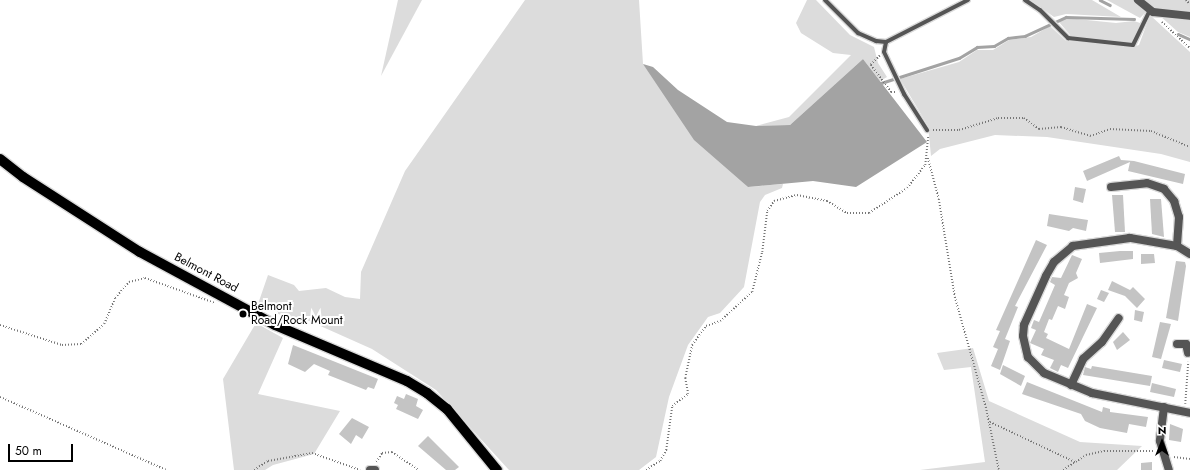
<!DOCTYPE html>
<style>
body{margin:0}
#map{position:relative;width:1190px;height:470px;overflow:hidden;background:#fff;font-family:Jost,sans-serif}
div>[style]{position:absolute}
.green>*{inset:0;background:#dcdcdc}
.water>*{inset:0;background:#a3a3a3}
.stream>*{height:2.5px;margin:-1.25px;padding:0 1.25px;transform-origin:1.25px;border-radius:1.25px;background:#a3a3a3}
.building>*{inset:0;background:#c4c4c4}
.path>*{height:1.5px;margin-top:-0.75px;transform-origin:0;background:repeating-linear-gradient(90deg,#777 0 1px,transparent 0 3px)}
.roads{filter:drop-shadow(1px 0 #dbdbdb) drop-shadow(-1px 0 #dbdbdb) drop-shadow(0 1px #dbdbdb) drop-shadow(0 -1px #dbdbdb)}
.service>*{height:4px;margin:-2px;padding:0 2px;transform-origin:2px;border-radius:2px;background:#555}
.minor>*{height:8px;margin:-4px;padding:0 4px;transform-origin:4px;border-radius:4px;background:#555}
.primary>*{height:10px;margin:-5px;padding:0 5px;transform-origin:5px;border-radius:5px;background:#000}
.dots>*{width:11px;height:11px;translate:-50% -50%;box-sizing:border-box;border:2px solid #fff;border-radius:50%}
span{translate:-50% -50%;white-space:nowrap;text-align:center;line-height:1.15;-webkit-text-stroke:4px #fff;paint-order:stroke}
.street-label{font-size:12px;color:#000}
.poi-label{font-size:12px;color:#000}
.left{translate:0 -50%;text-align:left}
.north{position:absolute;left:1142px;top:422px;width:40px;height:40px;-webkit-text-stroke:3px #fff;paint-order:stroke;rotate:0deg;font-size:11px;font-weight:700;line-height:16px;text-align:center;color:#000}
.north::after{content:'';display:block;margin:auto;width:14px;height:18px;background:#000;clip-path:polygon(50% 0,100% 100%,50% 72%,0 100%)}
.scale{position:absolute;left:8px;top:444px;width:65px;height:18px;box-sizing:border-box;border:2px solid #000;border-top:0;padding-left:5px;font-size:12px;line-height:14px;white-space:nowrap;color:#000;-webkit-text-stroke:3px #fff;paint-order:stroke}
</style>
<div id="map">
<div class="green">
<i style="clip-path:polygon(398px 0,422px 0,381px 76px)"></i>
<i style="clip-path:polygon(525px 0,639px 0,643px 64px,748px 187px,783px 184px,782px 188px,765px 195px,760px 202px,744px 287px,720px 313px,708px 317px,688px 345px,669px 397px,656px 457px,639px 470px,509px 470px,436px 390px,372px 349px,307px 320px,295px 322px,258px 304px,268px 275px,294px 285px,299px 291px,326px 288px,345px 297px,360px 299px,361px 272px,405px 171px)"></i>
<i style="clip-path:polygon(807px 0,816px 0,850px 35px,874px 47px,878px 63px,887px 77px,880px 81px,863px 59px,790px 125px,756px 126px,789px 117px,851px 55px,833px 53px,801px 33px,796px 23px)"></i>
<i style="clip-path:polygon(1030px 0,1092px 0,1121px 17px,1066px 14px,1054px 17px)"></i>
<i style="clip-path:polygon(1107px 0,1135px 0,1147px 11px,1140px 18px)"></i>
<i style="clip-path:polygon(1142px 0,1190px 0,1190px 13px,1157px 9px)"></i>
<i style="clip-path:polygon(1150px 15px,1190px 52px,1190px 162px,1161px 154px,1047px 137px,995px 135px,940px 149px,931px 156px,928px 126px,900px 79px,959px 62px,977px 50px,993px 50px,1009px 40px,1031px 37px,1050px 26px,1066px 41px,1133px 47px,1139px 45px)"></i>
<i style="clip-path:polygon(1159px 15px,1190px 18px,1190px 37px,1178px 32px)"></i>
<i style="clip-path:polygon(1067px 18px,1116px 23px,1134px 21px,1143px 24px,1133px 43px,1071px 36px,1058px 21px)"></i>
<i style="clip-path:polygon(256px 323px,283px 338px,258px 394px,340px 411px,314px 454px,273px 465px,265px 470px,234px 470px,223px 379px)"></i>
<i style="clip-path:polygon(973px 348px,989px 401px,1080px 442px,1142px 446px,1117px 470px,920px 470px,985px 462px,971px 367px,944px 370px,937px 353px)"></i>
</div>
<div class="water">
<i style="clip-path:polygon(863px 59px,927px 142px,856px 187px,813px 181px,748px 187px,694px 140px,643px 64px,653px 67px,678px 90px,727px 122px,756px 126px,790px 125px)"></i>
</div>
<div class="stream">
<i style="left:1100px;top:0;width:11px;rotate:27deg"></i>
<i style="left:1178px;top:34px;width:13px;rotate:23deg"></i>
<i style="left:881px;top:83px;width:82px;rotate:-17.8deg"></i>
<i style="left:959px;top:58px;width:21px;rotate:-31deg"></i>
<i style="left:977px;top:47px;width:17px;rotate:-3deg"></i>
<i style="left:994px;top:46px;width:16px;rotate:-30deg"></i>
<i style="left:1008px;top:38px;width:17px;rotate:-7deg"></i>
<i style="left:1025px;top:36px;width:45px;rotate:-24.9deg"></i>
<i style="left:1066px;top:17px;width:68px;rotate:1.7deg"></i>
</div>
<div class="building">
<i style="clip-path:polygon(1119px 156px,1121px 160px,1134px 161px,1185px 174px,1183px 184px,1128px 171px,1130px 162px,1087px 181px,1083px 171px)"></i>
<i style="clip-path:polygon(1075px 187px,1086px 189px,1083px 203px,1073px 200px)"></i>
<i style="clip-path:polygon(1112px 195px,1123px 195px,1125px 232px,1115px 232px)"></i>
<i style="clip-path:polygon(1150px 199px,1161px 199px,1164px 237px,1152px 234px)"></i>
<i style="clip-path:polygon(1049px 214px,1088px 220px,1086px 231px,1073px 228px,1069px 231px,1047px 226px)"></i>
<i style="clip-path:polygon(1036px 240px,1047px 245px,1015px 306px,1018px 307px,1005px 339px,1010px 341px,1000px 370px,991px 366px,998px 349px,993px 347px,1000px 331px,996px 330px)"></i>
<i style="clip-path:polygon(1120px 251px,1133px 251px,1133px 259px,1100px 263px,1099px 253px)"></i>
<i style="clip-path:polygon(1141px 254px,1154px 254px,1155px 263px,1141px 264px)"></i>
<i style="clip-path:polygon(1072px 255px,1082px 259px,1076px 273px,1078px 278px,1069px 283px,1064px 295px,1069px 297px,1065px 309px,1058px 306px,1052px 320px,1049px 319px,1044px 332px,1048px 334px,1046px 338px,1069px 349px,1087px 304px,1097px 308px,1068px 368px,1061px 365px,1058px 372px,1050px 368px,1054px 360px,1041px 355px,1044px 349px,1030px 343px,1036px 330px,1031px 328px,1034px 320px,1039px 322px,1055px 285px,1050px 282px,1052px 277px,1061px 278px)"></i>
<i style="clip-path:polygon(1176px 261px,1185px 262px,1186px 266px,1178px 321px,1166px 318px)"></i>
<i style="clip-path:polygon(1112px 281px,1130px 290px,1133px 287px,1145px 299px,1137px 308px,1125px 296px,1108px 290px)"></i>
<i style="clip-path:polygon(1101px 290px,1109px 293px,1104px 302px,1097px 299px)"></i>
<i style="clip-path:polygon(1135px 310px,1144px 312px,1142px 322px,1134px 320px)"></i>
<i style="clip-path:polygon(1160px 322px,1171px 324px,1161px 359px,1152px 357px)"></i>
<i style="clip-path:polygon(1123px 332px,1130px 340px,1117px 350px,1113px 342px)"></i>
<i style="clip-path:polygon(293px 345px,378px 379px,374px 389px,368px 387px,366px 390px,328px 375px,330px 371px,314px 364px,305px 372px,288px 364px)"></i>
<i style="clip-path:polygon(1164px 360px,1182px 364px,1180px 372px,1162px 368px)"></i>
<i style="clip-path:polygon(1003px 365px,1025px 376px,1021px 386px,1000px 374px)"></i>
<i style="clip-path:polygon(1092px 366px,1152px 376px,1150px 386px,1083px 375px,1085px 367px,1091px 369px)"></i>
<i style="clip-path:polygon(1027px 382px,1102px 412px,1103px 407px,1110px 409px,1110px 412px,1148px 417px,1146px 427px,1129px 424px,1127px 433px,1100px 428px,1085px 421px,1081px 414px,1022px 394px)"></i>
<i style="clip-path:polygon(1152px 383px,1176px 389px,1174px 397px,1150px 392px)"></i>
<i style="clip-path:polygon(406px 394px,418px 399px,416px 406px,423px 410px,418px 419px,396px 409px,398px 405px,394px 403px,397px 396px,404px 399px)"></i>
<i style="clip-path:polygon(352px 418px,369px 427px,362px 439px,356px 435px,351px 444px,339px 434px)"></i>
<i style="clip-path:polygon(1170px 424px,1183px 429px,1181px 442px,1169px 440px)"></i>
<i style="clip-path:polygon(428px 436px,459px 467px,455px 470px,446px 470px,418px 446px)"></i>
<i style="clip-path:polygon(1152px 462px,1152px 470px,1141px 470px,1141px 463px)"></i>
</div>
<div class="path">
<i style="left:1186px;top:0;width:6px;rotate:45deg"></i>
<i style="left:1162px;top:22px;width:38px;rotate:43deg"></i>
<i style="left:880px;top:56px;width:13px;rotate:135deg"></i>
<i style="left:871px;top:65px;width:34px;rotate:53deg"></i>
<i style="left:891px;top:92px;width:5px"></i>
<i style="left:933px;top:130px;width:26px"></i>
<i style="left:959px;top:130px;width:41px;rotate:-17.1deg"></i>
<i style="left:998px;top:118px;width:26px"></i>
<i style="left:1024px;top:118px;width:19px;rotate:36deg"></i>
<i style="left:1039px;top:129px;width:22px;rotate:-5deg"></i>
<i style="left:1061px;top:127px;width:30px;rotate:17deg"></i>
<i style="left:1090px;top:136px;width:21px;rotate:-19deg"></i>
<i style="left:1110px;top:129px;width:41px;rotate:2.8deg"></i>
<i style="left:1151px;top:131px;width:42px;rotate:22.3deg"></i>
<i style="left:928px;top:158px;width:42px;rotate:75deg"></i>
<i style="left:939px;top:199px;width:99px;rotate:80.7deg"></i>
<i style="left:955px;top:297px;width:114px;rotate:74.3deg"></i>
<i style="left:986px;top:407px;width:64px;rotate:78.3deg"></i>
<i style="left:0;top:325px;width:65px;rotate:17.9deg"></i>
<i style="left:62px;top:345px;width:19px;rotate:-3deg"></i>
<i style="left:81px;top:344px;width:30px;rotate:-41deg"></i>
<i style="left:104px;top:324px;width:28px;rotate:-67deg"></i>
<i style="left:115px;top:298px;width:21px;rotate:-49deg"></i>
<i style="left:129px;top:282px;width:16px;rotate:-14deg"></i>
<i style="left:145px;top:278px;width:74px;rotate:19.7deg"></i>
<i style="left:0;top:397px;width:181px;rotate:23.7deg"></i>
<i style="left:1185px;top:404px;width:42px;rotate:-85.9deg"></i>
<i style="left:990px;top:422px;width:94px;rotate:25.2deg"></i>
<i style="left:1174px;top:457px;width:16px;rotate:7deg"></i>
<i style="left:376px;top:462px;width:11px;rotate:-56deg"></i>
<i style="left:382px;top:453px;width:10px;rotate:-6deg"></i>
<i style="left:392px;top:452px;width:32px;rotate:34deg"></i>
<i style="left:254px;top:470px;width:17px;rotate:-33deg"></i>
<i style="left:268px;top:461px;width:45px;rotate:-10.3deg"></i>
<i style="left:312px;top:453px;width:51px;rotate:19.5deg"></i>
<i style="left:646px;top:470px;width:17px;rotate:-33deg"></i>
<i style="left:660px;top:461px;width:13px;rotate:-61deg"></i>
<i style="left:666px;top:450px;width:44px;rotate:-82.2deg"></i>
<i style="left:672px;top:406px;width:20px;rotate:-37deg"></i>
<i style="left:688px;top:394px;width:16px;rotate:-101deg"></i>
<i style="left:685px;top:378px;width:34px;rotate:-78deg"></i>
<i style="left:692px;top:345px;width:24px;rotate:-54deg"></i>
<i style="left:706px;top:326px;width:15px;rotate:-20deg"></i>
<i style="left:720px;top:321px;width:43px;rotate:-42.2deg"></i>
<i style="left:752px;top:292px;width:41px;rotate:-76deg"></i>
<i style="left:762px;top:252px;width:41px;rotate:-83deg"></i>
<i style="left:767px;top:211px;width:12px;rotate:-55deg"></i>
<i style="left:774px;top:201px;width:24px;rotate:-15deg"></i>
<i style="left:797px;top:195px;width:31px;rotate:11deg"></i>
<i style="left:827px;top:201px;width:23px;rotate:31deg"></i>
<i style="left:847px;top:213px;width:22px"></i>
<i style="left:869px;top:213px;width:45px;rotate:-33.3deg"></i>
<i style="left:907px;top:188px;width:29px;rotate:-52deg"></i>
<i style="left:925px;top:165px;width:29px;rotate:-84deg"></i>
<i style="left:1063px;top:470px;width:27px;rotate:-33deg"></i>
<i style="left:1086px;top:455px;width:18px;rotate:-13deg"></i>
<i style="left:1104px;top:451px;width:50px"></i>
</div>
<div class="roads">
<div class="service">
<i style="left:825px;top:0;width:47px;rotate:45deg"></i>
<i style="left:858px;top:33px;width:20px;rotate:24deg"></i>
<i style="left:876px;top:41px;width:10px;rotate:6deg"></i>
<i style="left:886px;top:42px;width:92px;rotate:-27.1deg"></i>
<i style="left:1025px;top:0;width:18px;rotate:34deg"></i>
<i style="left:1040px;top:10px;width:40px;rotate:45deg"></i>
<i style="left:1068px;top:38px;width:65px;rotate:6.1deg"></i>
<i style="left:1133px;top:45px;width:39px;rotate:-64deg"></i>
<i style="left:886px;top:42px;width:10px;rotate:101deg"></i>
<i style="left:884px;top:52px;width:47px;rotate:64.5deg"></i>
<i style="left:904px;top:94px;width:43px;rotate:57.4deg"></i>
</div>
<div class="minor">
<i style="left:1138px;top:0;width:19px;rotate:39deg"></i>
<i style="left:1153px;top:12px;width:37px;rotate:6deg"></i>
<i style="left:1111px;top:187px;width:36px;rotate:-6deg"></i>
<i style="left:1147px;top:183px;width:18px;rotate:19deg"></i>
<i style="left:1164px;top:189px;width:16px;rotate:50deg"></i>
<i style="left:1174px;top:201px;width:17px;rotate:73deg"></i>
<i style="left:1179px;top:217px;width:29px;rotate:94deg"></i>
<i style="left:1190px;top:254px;width:15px;rotate:-148deg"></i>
<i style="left:1177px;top:246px;width:48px;rotate:-170.3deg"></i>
<i style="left:1130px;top:238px;width:58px;rotate:172deg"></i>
<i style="left:1073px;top:246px;width:25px;rotate:140deg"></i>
<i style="left:1054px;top:262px;width:16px;rotate:120deg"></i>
<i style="left:1046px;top:276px;width:54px;rotate:114.2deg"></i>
<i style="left:1024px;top:325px;width:11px;rotate:95deg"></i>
<i style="left:1023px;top:336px;width:22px;rotate:77deg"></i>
<i style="left:1028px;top:357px;width:23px;rotate:45deg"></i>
<i style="left:1044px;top:373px;width:52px;rotate:22.6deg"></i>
<i style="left:1092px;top:393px;width:100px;rotate:11.5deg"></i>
<i style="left:1177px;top:344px;width:9px"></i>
<i style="left:1186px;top:344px;width:9px;rotate:77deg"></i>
<i style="left:1071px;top:385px;width:29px;rotate:-65deg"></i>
<i style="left:1083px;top:359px;width:25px;rotate:-42deg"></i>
<i style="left:1102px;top:342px;width:29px;rotate:-55deg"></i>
<i style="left:1164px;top:407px;width:34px;rotate:97deg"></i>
<i style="left:1160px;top:441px;width:30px;rotate:73deg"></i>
<i style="left:370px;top:470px;width:5px"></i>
</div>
<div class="primary">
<i style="left:0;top:159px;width:29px;rotate:38deg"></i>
<i style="left:23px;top:177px;width:139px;rotate:32.7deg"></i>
<i style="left:140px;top:252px;width:153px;rotate:28.4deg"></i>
<i style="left:275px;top:325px;width:143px;rotate:23deg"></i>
<i style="left:407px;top:381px;width:23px;rotate:31deg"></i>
<i style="left:427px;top:393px;width:26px;rotate:39deg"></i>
<i style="left:447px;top:409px;width:79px;rotate:50.7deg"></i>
</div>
</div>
<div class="dots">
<i style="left:243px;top:314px;background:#000"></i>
</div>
<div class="street-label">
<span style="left:206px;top:273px;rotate:28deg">Belmont Road</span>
</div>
<div class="poi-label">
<span class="left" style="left:251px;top:314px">Belmont<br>Road/Rock Mount</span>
</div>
<div class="north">N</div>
<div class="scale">50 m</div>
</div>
